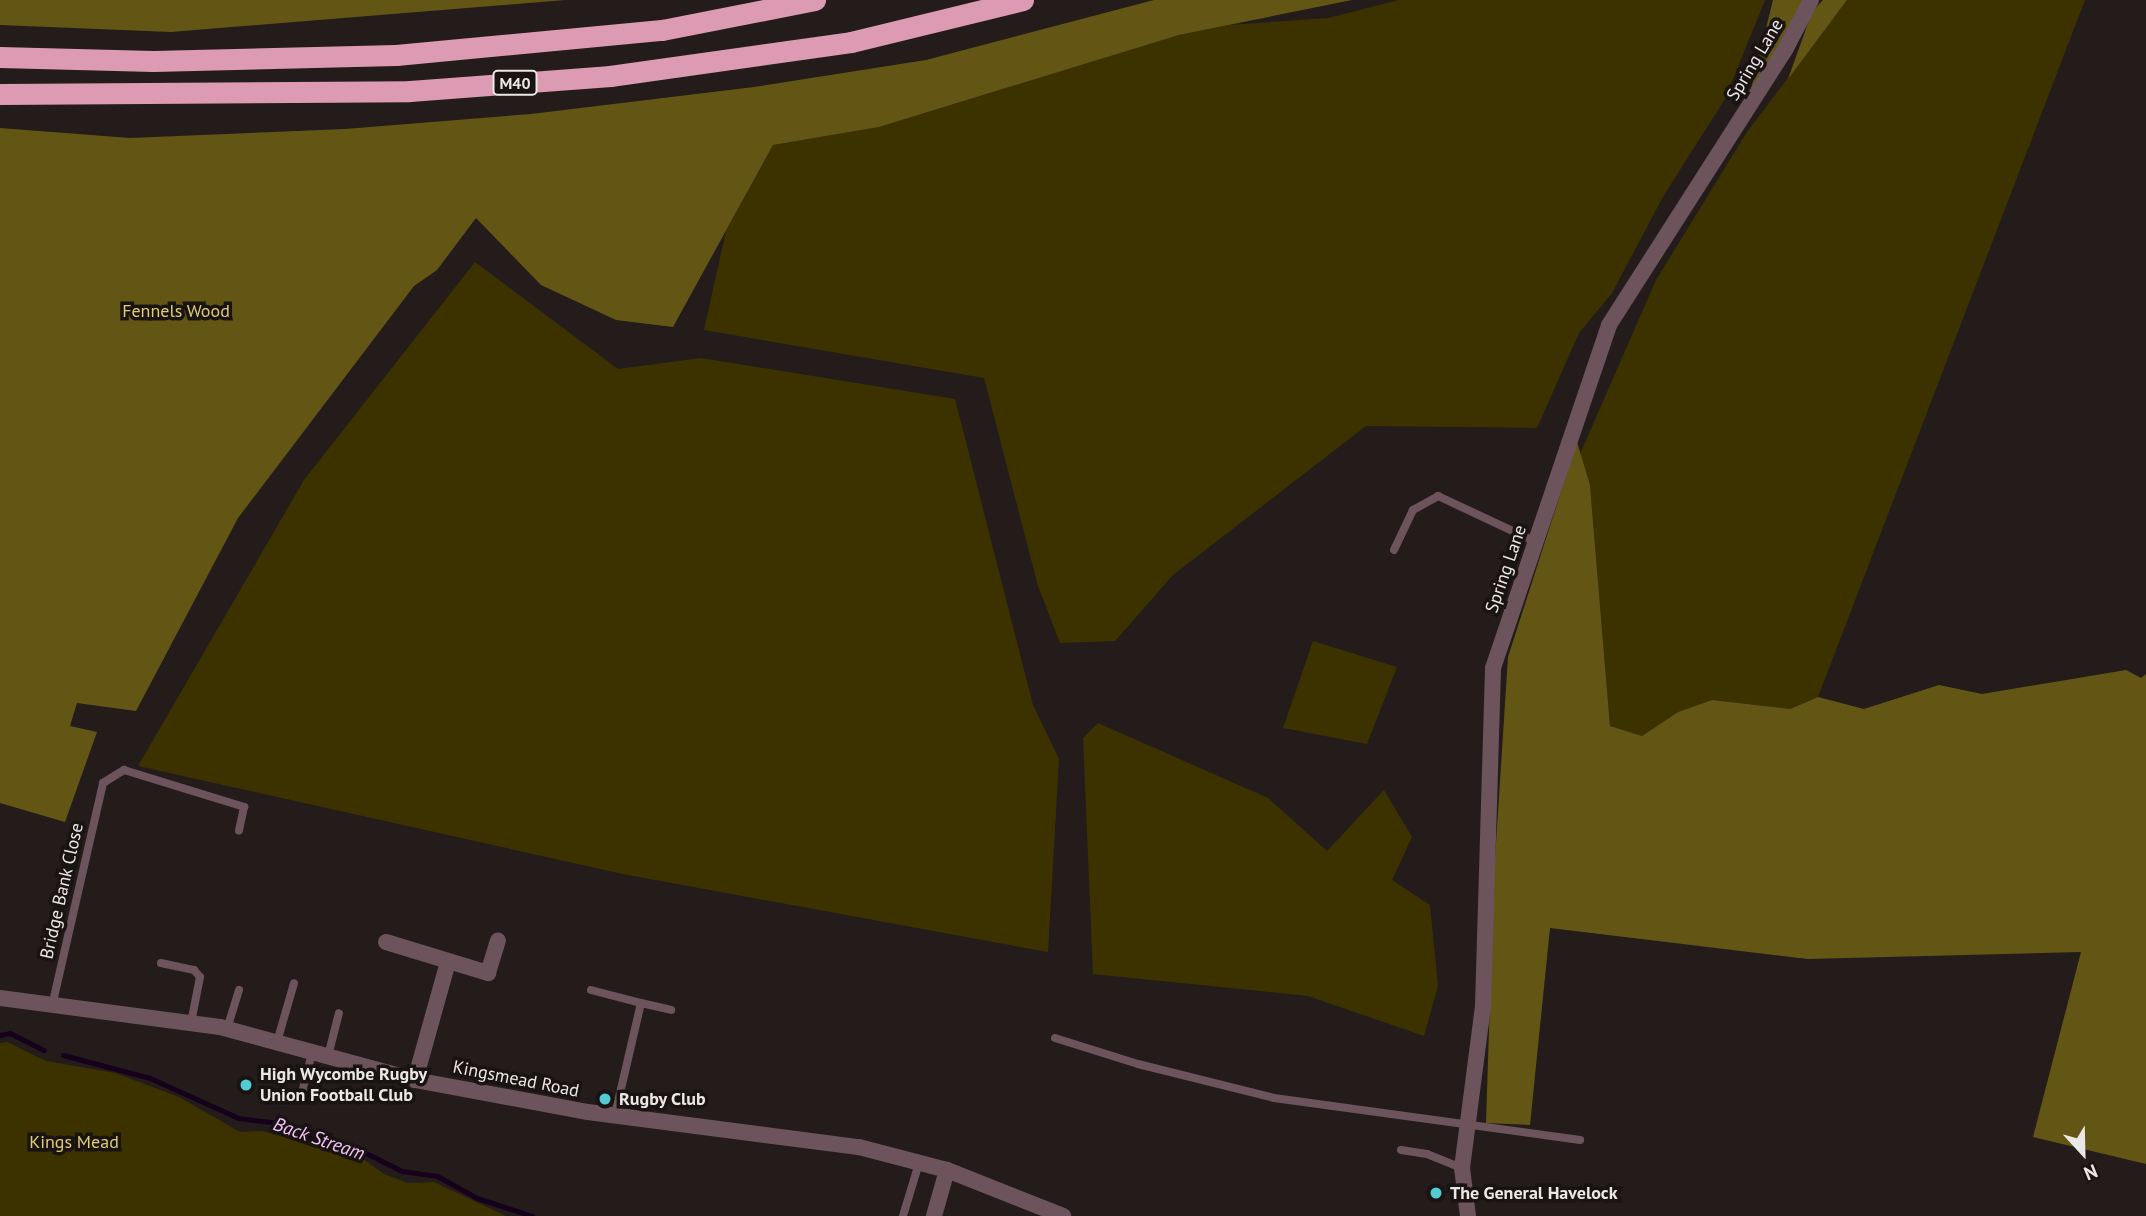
<!DOCTYPE html>
<style>
body{margin:0}
#map{position:relative;width:2146px;height:1216px;overflow:hidden;background:#231c1b;font-family:"PT Sans",sans-serif}
div>[style]{position:absolute}
.green>*{inset:0;background:#3c3200}
.forest>*{inset:0;background:#635615}
.stream>*{height:5px;margin:-2.5px;padding:0 2.5px;transform-origin:2.5px;border-radius:2.5px;background:#16001c}
.service>*{height:8px;margin:-4px;padding:0 4px;transform-origin:4px;border-radius:4px;background:#6d535c}
.minor>*{height:16px;margin:-8px;padding:0 8px;transform-origin:8px;border-radius:8px;background:#6d535c}
.motorway>*{height:21px;margin:-10.5px;padding:0 10.5px;transform-origin:10.5px;border-radius:10.5px;background:#dc9bb3}
.dots>*{width:19px;height:19px;translate:-50% -50%;box-sizing:border-box;border:4px solid #191312;border-radius:50%}
span{translate:-50% -50%;white-space:nowrap;text-align:center;line-height:1.15;-webkit-text-stroke:7px #191312;paint-order:stroke}
.shield-label span{padding:2px 5px;background:#191312;border:2px solid;border-radius:5px;-webkit-text-stroke-width:0}
.shield-label{font-size:16px;color:#ece7e7;font-weight:700}
.street-label{font-size:18px;color:#ece7e7}
.park-label{font-size:18px;color:#e0cc72}
.poi-label{font-size:18px;color:#ece7e7;font-weight:700}
.left{translate:0 -50%;text-align:left}
.water-label{font-size:19px;color:#f4c5fd;font-style:italic}
.north{position:absolute;left:2048px;top:1118px;width:70px;height:70px;-webkit-text-stroke:5px #191312;paint-order:stroke;rotate:158deg;font-size:19px;font-weight:700;line-height:28px;text-align:center;color:#ece7e7}
.north::after{content:'';display:block;margin:auto;width:24px;height:32px;background:#ece7e7;clip-path:polygon(50% 0,100% 100%,50% 72%,0 100%)}
</style>
<div id="map">
<div class="green">
<i style="clip-path:polygon(1399px 0,1765px 0,1725px 99px,1664px 195px,1612px 293px,1579px 333px,1537px 428px,1366px 426px,1173px 575px,1115px 641px,1060px 643px,1038px 586px,984px 378px,704px 330px,726px 231px,773px 145px,879px 127px,1179px 35px,1229px 25px,1328px 18px)"></i>
<i style="clip-path:polygon(1847px 0,2085px 0,1818px 697px,1790px 709px,1712px 700px,1678px 712px,1642px 736px,1610px 726px,1590px 485px,1580px 454px,1656px 280px,1747px 132px)"></i>
<i style="clip-path:polygon(475px 262px,618px 369px,701px 358px,955px 399px,1033px 705px,1059px 759px,1048px 952px,623px 874px,138px 766px,304px 480px)"></i>
<i style="clip-path:polygon(1313px 641px,1397px 667px,1367px 744px,1283px 728px)"></i>
<i style="clip-path:polygon(1098px 723px,1268px 798px,1327px 851px,1384px 790px,1412px 837px,1392px 880px,1430px 905px,1438px 986px,1424px 1036px,1308px 996px,1093px 974px,1083px 738px)"></i>
<i style="clip-path:polygon(7px 1042px,46px 1061px,115px 1073px,179px 1097px,240px 1132px,262px 1131px,363px 1159px,384px 1174px,408px 1183px,434px 1182px,506px 1216px,0 1216px,0 1043px)"></i>
</div>
<div class="forest">
<i style="clip-path:polygon(0 0,565px 0,171px 32px,0 25px)"></i>
<i style="clip-path:polygon(1154px 0,1352px 0,1179px 35px,879px 127px,773px 145px,673px 327px,616px 320px,541px 285px,476px 218px,437px 270px,414px 286px,238px 518px,136px 711px,77px 703px,70px 726px,97px 732px,65px 822px,0 803px,0 128px,130px 138px,345px 129px,531px 114px,754px 87px,926px 60px)"></i>
<i style="clip-path:polygon(1773px 0,1804px 0,1785px 39px,1751px 89px)"></i>
<i style="clip-path:polygon(1823px 0,1847px 0,1788px 79px,1812px 12px)"></i>
<i style="clip-path:polygon(1577px 442px,1590px 485px,1610px 726px,1642px 736px,1678px 712px,1712px 700px,1790px 709px,1818px 697px,1864px 709px,1939px 685px,1982px 694px,2126px 670px,2141px 678px,2146px 674px,2146px 1164px,2033px 1137px,2081px 952px,1808px 959px,1550px 928px,1530px 1125px,1486px 1123px,1494px 874px,1508px 657px)"></i>
</div>
<div class="stream">
<i style="left:0;top:1035px;width:10px;rotate:-11deg"></i>
<i style="left:10px;top:1033px;width:38px;rotate:27deg"></i>
<i style="left:63px;top:1055px;width:90px;rotate:14.8deg"></i>
<i style="left:150px;top:1078px;width:97px;rotate:24.4deg"></i>
<i style="left:238px;top:1118px;width:35px;rotate:7deg"></i>
<i style="left:273px;top:1122px;width:40px;rotate:23.4deg"></i>
<i style="left:310px;top:1138px;width:45px;rotate:11.6deg"></i>
<i style="left:354px;top:1147px;width:54px;rotate:26.6deg"></i>
<i style="left:402px;top:1171px;width:35px;rotate:8deg"></i>
<i style="left:437px;top:1176px;width:46px;rotate:28.8deg"></i>
<i style="left:477px;top:1198px;width:58px;rotate:18.1deg"></i>
</div>
<div class="service">
<i style="left:1394px;top:550px;width:44px;rotate:-64.6deg"></i>
<i style="left:1413px;top:510px;width:29px;rotate:-29deg"></i>
<i style="left:1438px;top:496px;width:108px;rotate:25.1deg"></i>
<i style="left:161px;top:963px;width:34px;rotate:12deg"></i>
<i style="left:194px;top:970px;width:9px;rotate:49deg"></i>
<i style="left:200px;top:977px;width:47px;rotate:101.1deg"></i>
<i style="left:591px;top:990px;width:52px;rotate:14.6deg"></i>
<i style="left:641px;top:1003px;width:115px;rotate:103.1deg"></i>
<i style="left:641px;top:1003px;width:31px;rotate:13deg"></i>
<i style="left:52px;top:1006px;width:229px;rotate:-77.1deg"></i>
<i style="left:103px;top:783px;width:25px;rotate:-32deg"></i>
<i style="left:124px;top:770px;width:126px;rotate:17.1deg"></i>
<i style="left:244px;top:807px;width:24px;rotate:102deg"></i>
<i style="left:227px;top:1029px;width:41px;rotate:-72.9deg"></i>
<i style="left:1055px;top:1038px;width:87px;rotate:17.4deg"></i>
<i style="left:1138px;top:1064px;width:140px;rotate:14deg"></i>
<i style="left:1274px;top:1098px;width:309px;rotate:7.8deg"></i>
<i style="left:277px;top:1042px;width:61px;rotate:-73.9deg"></i>
<i style="left:328px;top:1056px;width:44px;rotate:-75.7deg"></i>
<i style="left:303px;top:1089px;width:38px;rotate:-76deg"></i>
<i style="left:1401px;top:1150px;width:26px;rotate:9deg"></i>
<i style="left:1427px;top:1154px;width:38px;rotate:22deg"></i>
<i style="left:903px;top:1216px;width:55px;rotate:-73.2deg"></i>
</div>
<div class="minor">
<i style="left:386px;top:942px;width:107px;rotate:16.9deg"></i>
<i style="left:488px;top:973px;width:34px;rotate:-73deg"></i>
<i style="left:0;top:998px;width:222px;rotate:7.5deg"></i>
<i style="left:220px;top:1027px;width:202px;rotate:15.2deg"></i>
<i style="left:415px;top:1080px;width:176px;rotate:10.5deg"></i>
<i style="left:588px;top:1112px;width:273px;rotate:7.4deg"></i>
<i style="left:859px;top:1147px;width:91px;rotate:14.6deg"></i>
<i style="left:947px;top:1170px;width:125px;rotate:21.6deg"></i>
<i style="left:415px;top:1080px;width:123px;rotate:-74.4deg"></i>
<i style="left:934px;top:1216px;width:48px;rotate:-74.2deg"></i>
<i style="left:1468px;top:1216px;width:48px;rotate:-97.1deg"></i>
<i style="left:1462px;top:1168px;width:163px;rotate:-82.6deg"></i>
<i style="left:1483px;top:1006px;width:338px;rotate:-88.3deg"></i>
<i style="left:1493px;top:668px;width:362px;rotate:-71.3deg"></i>
<i style="left:1609px;top:325px;width:326px;rotate:-57.4deg"></i>
<i style="left:1785px;top:50px;width:56px;rotate:-62.5deg"></i>
</div>
<div class="motorway">
<i style="left:0;top:57px;width:153px;rotate:1.5deg"></i>
<i style="left:153px;top:61px;width:243px;rotate:-1.4deg"></i>
<i style="left:396px;top:55px;width:267px;rotate:-5.4deg"></i>
<i style="left:662px;top:30px;width:156px;rotate:-11.1deg"></i>
<i style="left:0;top:94px;width:410px;rotate:-0.4deg"></i>
<i style="left:410px;top:91px;width:201px;rotate:-4.3deg"></i>
<i style="left:610px;top:76px;width:243px;rotate:-8deg"></i>
<i style="left:851px;top:42px;width:177px;rotate:-13.7deg"></i>
</div>
<div class="dots">
<i style="left:246px;top:1085px;background:#51ccd2"></i>
<i style="left:605px;top:1099px;background:#51ccd2"></i>
<i style="left:1436px;top:1193px;background:#51ccd2"></i>
</div>
<div class="shield-label">
<span style="left:515px;top:83px">M40</span>
</div>
<div class="street-label">
<span style="left:1755px;top:60px;rotate:-59deg">Spring Lane</span>
<span style="left:1506px;top:569px;rotate:-71deg">Spring Lane</span>
<span style="left:62px;top:891px;rotate:-77deg">Bridge Bank Close</span>
<span style="left:516px;top:1079px;rotate:11deg">Kingsmead Road</span>
</div>
<div class="park-label">
<span style="left:176px;top:311px">Fennels Wood</span>
<span style="left:74px;top:1142px">Kings Mead</span>
</div>
<div class="poi-label">
<span class="left" style="left:260px;top:1085px">High Wycombe Rugby<br>Union Football Club</span>
<span class="left" style="left:619px;top:1099px">Rugby Club</span>
<span class="left" style="left:1450px;top:1193px">The General Havelock</span>
</div>
<div class="water-label">
<span style="left:319px;top:1139px;rotate:19deg">Back Stream</span>
</div>
<div class="north">N</div>
</div>
